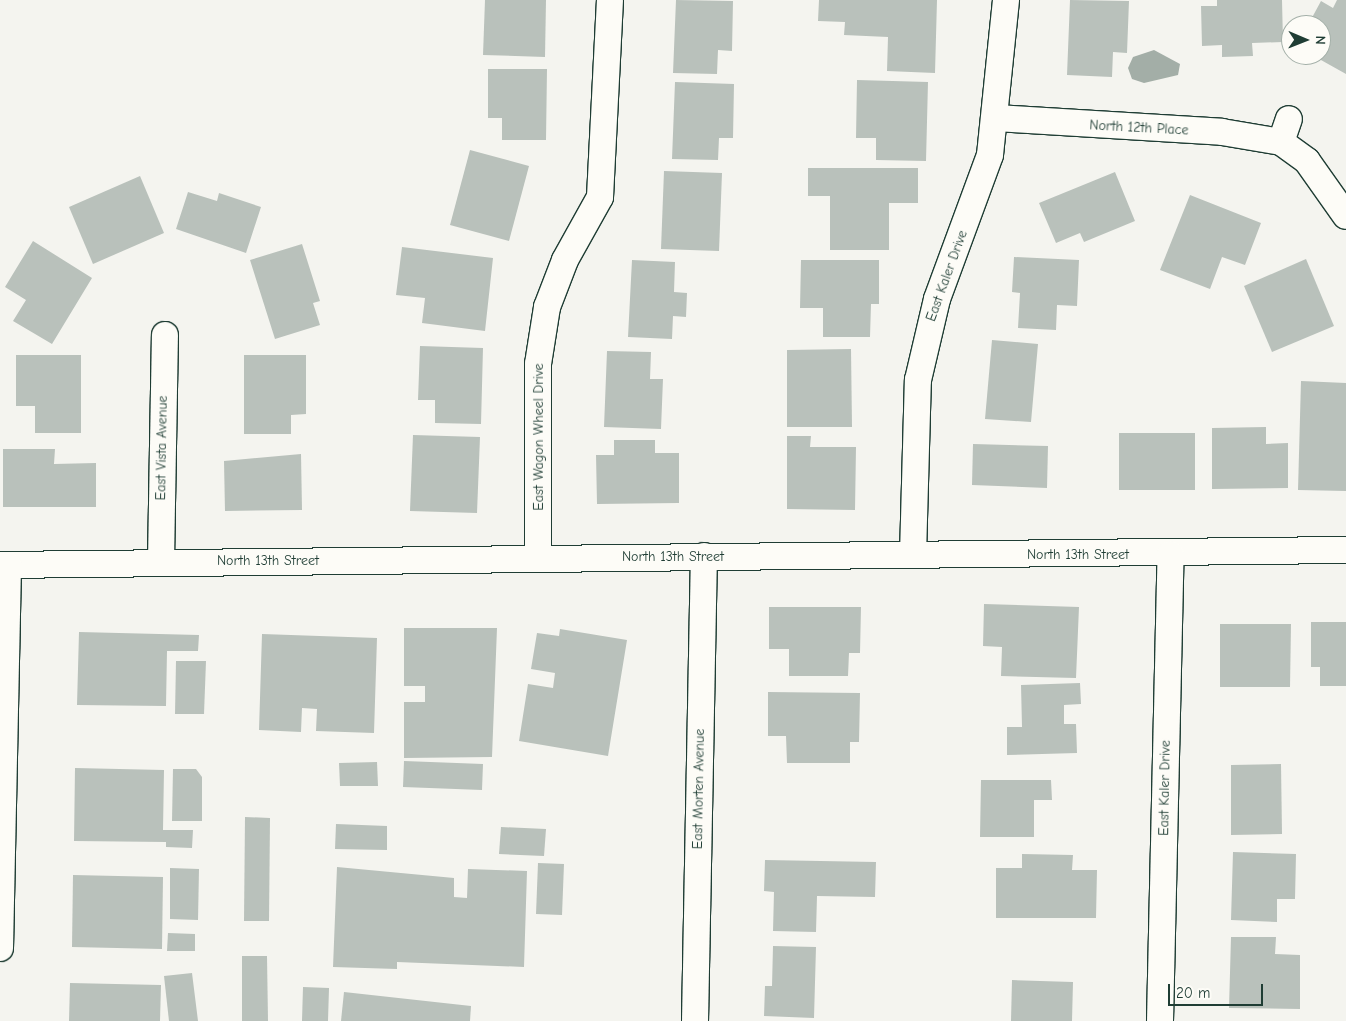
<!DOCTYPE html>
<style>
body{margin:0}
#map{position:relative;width:1346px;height:1021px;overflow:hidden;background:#f4f4ef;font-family:"Comic Neue",sans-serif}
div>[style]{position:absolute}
.water>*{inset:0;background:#a3aea7}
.building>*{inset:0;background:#b9c1bb}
.roads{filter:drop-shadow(1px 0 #1f3d34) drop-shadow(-1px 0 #1f3d34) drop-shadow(0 1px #1f3d34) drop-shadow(0 -1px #1f3d34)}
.street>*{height:26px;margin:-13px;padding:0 13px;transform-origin:13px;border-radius:13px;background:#fdfcf7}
span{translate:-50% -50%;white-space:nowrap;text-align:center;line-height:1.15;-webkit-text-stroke:4px #fdfcf7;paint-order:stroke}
.street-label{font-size:14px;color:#1f3d34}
.north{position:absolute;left:1281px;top:15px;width:50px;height:50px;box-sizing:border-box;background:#fdfcf7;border:1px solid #a4b0a9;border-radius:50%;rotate:91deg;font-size:14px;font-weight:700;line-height:20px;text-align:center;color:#1f3d34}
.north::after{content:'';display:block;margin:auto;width:18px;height:22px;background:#1f3d34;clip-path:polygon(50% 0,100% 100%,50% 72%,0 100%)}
.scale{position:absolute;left:1168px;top:984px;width:95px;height:22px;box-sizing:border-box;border:2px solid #1f3d34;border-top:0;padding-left:6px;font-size:15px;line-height:18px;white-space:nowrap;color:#1f3d34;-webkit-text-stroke:4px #fdfcf7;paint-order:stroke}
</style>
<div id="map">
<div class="water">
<i style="clip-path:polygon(1154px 50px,1180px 64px,1178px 75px,1144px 83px,1132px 79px,1128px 68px,1133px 57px)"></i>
</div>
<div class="building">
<i style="clip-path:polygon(485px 0,546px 0,545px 57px,483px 55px)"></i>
<i style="clip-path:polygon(676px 0,733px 1px,732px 51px,718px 50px,717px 74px,673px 73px)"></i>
<i style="clip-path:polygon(819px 0,937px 0,935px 73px,887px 71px,888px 37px,844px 35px,845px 22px,818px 21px)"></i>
<i style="clip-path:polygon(1070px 0,1129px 1px,1127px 53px,1113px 52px,1112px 77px,1067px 75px)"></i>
<i style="clip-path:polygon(1217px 0,1282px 0,1283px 42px,1252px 43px,1253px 56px,1222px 57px,1222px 45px,1202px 46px,1201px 6px,1217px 6px)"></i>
<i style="clip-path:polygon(1337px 0,1346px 0,1346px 74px,1312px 55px,1321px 55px,1321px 25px,1308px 25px,1321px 1px,1333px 8px)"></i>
<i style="clip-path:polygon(488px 69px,547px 69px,546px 140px,502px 140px,502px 118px,488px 118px)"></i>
<i style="clip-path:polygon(857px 80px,928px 82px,926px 161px,876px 160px,876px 138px,856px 138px)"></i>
<i style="clip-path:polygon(675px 82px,734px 84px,733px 138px,719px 138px,718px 160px,672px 159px)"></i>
<i style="clip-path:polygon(470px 150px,529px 166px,509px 241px,450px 225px)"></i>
<i style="clip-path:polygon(808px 168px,918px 168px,918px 203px,889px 203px,889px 250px,830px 250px,830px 196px,808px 196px)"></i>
<i style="clip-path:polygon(664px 171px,722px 173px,719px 251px,661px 249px)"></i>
<i style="clip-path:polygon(1115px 172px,1135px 221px,1084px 242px,1080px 233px,1056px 243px,1039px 203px)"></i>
<i style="clip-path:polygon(140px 176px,164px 233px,93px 264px,69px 207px)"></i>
<i style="clip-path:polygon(188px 192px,217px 201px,219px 193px,261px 207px,246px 253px,176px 229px)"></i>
<i style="clip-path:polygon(1190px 195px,1261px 223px,1245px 265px,1222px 257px,1210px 289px,1160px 270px)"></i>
<i style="clip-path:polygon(33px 241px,92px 278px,52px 344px,13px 321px,26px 300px,5px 287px)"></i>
<i style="clip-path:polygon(302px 244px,320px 301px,313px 303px,320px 325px,275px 339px,250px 260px)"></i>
<i style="clip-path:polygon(402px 247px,493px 258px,485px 331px,422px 323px,425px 298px,396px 295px)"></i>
<i style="clip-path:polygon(1014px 257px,1079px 260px,1077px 306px,1057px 305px,1056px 330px,1018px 328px,1020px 293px,1012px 292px)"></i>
<i style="clip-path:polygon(1306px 259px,1334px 326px,1272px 352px,1244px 286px)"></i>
<i style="clip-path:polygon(632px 260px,675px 262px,674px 292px,687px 293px,686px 317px,673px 316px,672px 339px,628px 337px)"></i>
<i style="clip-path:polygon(801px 260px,879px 260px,879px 304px,871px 304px,870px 337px,823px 337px,823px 308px,800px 308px)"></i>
<i style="clip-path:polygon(992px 340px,1038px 344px,1031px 422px,985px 419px)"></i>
<i style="clip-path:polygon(420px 346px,483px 348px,481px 424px,435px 423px,435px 400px,418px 400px)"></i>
<i style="clip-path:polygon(851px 349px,852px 427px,787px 427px,787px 350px)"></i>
<i style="clip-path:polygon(607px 351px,651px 352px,650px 379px,663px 379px,661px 429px,604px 427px)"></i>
<i style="clip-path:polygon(16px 355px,81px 355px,81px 433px,35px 433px,35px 406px,16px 406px)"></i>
<i style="clip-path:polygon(244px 355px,306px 355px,306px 414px,291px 415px,291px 434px,244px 434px)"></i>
<i style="clip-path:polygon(1301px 381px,1346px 383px,1346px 491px,1298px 490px)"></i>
<i style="clip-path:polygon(1266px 427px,1266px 444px,1288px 443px,1288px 488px,1212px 489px,1212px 428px)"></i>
<i style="clip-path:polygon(1119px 433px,1195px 433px,1195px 490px,1119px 490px)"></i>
<i style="clip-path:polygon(413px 435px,480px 437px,477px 513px,410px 511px)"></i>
<i style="clip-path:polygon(787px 436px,811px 436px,810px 447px,856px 447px,855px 510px,787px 509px)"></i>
<i style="clip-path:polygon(614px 440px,655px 440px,655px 453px,679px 453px,679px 503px,597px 504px,596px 455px,614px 455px)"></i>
<i style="clip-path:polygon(973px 444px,1048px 446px,1047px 488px,972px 485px)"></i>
<i style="clip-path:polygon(3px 449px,55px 449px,54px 464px,96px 463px,96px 507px,3px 507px)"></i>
<i style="clip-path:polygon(301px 454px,302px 510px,225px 511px,224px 461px)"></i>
<i style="clip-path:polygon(984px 604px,1079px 607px,1076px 678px,1001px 676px,1002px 647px,983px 646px)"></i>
<i style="clip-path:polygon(769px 607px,861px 607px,860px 653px,849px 653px,848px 676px,789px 676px,789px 649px,769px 649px)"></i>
<i style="clip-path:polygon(1311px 622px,1346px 622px,1346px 686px,1320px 686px,1320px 667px,1311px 667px)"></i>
<i style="clip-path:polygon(1220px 624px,1291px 624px,1290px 687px,1220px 687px)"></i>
<i style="clip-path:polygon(404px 628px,497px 628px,492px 757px,404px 758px,404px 702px,425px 702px,425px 686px,404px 686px)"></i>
<i style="clip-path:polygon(560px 629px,627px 640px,608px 756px,519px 741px,528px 684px,553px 688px,555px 673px,531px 669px,537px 633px,559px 636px)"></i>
<i style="clip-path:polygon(79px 632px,199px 635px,198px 651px,167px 651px,166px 706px,77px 705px)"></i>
<i style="clip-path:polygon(262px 634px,377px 638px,374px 733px,316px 731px,317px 709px,302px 708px,301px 732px,259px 730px)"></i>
<i style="clip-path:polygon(176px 661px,206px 661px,204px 714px,175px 714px)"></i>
<i style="clip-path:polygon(1080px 683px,1081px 704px,1064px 705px,1064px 724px,1076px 724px,1077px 753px,1007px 755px,1007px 727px,1022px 727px,1021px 685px)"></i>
<i style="clip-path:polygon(768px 692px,860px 693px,859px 742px,850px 742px,850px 763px,787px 763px,786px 736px,768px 736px)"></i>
<i style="clip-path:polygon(404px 761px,483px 764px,482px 790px,403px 787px)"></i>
<i style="clip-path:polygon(377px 762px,378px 786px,340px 786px,339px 763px)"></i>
<i style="clip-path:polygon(1281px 764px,1282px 834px,1231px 835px,1231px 765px)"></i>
<i style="clip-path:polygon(75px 768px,164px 770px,163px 830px,193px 830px,192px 848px,166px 847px,166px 842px,74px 841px)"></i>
<i style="clip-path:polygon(173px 769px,196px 769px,202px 777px,202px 821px,172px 821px)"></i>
<i style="clip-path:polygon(981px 780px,1051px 780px,1052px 800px,1034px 800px,1034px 837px,980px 837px)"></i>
<i style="clip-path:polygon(245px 817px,270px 818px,269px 921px,244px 921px)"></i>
<i style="clip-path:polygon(336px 824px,387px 826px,387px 850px,335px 849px)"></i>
<i style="clip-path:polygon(501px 827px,546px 829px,544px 856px,499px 854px)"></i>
<i style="clip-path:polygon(1233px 852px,1296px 854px,1295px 899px,1277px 899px,1277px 922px,1231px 920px)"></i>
<i style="clip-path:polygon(1022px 854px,1073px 855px,1072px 870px,1097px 870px,1096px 918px,996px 918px,996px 868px,1022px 868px)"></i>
<i style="clip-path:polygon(765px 860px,876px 862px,875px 897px,817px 896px,816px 932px,773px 931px,774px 892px,764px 891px)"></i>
<i style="clip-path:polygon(538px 863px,564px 864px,562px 915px,536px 914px)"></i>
<i style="clip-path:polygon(337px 867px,454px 878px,454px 897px,467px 898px,468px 869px,527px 871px,524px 967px,397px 962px,397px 969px,333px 967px)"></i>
<i style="clip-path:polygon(170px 868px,199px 869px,198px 920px,170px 919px)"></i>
<i style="clip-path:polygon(73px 875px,163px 877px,162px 949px,72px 947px)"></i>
<i style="clip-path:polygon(168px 933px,195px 934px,195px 951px,167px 951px)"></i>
<i style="clip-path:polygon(1231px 937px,1276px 937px,1275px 954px,1300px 955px,1300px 1009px,1229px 1008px)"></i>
<i style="clip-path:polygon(773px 946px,816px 947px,814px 1018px,764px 1016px,765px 986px,772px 986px)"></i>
<i style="clip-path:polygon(242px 956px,267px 956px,268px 1021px,242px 1021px)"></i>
<i style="clip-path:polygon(192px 973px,198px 1021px,169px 1021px,164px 976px)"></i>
<i style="clip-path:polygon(1012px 980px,1073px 982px,1072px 1021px,1011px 1021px)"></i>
<i style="clip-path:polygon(70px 983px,161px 985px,160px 1021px,69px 1021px)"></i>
<i style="clip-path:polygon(303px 987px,329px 988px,328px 1021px,302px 1021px)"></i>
<i style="clip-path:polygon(344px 992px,471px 1006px,470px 1021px,341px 1021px)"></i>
</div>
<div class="roads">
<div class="street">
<i style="left:996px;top:118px;width:226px;rotate:3.5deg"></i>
<i style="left:1222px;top:132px;width:60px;rotate:9.6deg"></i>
<i style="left:1281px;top:142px;width:32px;rotate:36deg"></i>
<i style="left:1307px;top:161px;width:67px;rotate:54.7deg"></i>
<i style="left:1281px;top:142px;width:24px;rotate:-71deg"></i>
<i style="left:913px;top:555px;width:175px;rotate:-88.4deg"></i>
<i style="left:918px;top:380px;width:83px;rotate:-76.8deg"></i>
<i style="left:937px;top:299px;width:153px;rotate:-69.8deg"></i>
<i style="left:990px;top:155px;width:156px;rotate:-84.1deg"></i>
<i style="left:538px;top:558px;width:194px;rotate:-90deg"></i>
<i style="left:538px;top:364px;width:58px;rotate:-81deg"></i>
<i style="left:547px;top:307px;width:50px;rotate:-69deg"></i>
<i style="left:565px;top:260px;width:72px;rotate:-60.9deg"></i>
<i style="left:600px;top:197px;width:197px;rotate:-87.1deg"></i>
<i style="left:161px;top:561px;width:226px;rotate:-89deg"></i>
<i style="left:0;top:565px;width:1346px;rotate:-0.64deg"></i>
<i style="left:0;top:948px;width:383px;rotate:-88.8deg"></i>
<i style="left:695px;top:1021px;width:465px;rotate:-88.9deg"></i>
<i style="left:1160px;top:1021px;width:467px;rotate:-88.7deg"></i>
</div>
</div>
<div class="street-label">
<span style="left:1139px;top:128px;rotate:3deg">North 12th Place</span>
<span style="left:947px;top:276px;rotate:-70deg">East Kaler Drive</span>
<span style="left:539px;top:437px;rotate:-90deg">East Wagon Wheel Drive</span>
<span style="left:162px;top:448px;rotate:-89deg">East Vista Avenue</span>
<span style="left:1078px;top:555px">North 13th Street</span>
<span style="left:673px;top:557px">North 13th Street</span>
<span style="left:268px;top:561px">North 13th Street</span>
<span style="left:1165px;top:788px;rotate:-89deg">East Kaler Drive</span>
<span style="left:699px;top:789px;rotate:-89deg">East Morten Avenue</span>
</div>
<div class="north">N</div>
<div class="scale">20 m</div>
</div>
